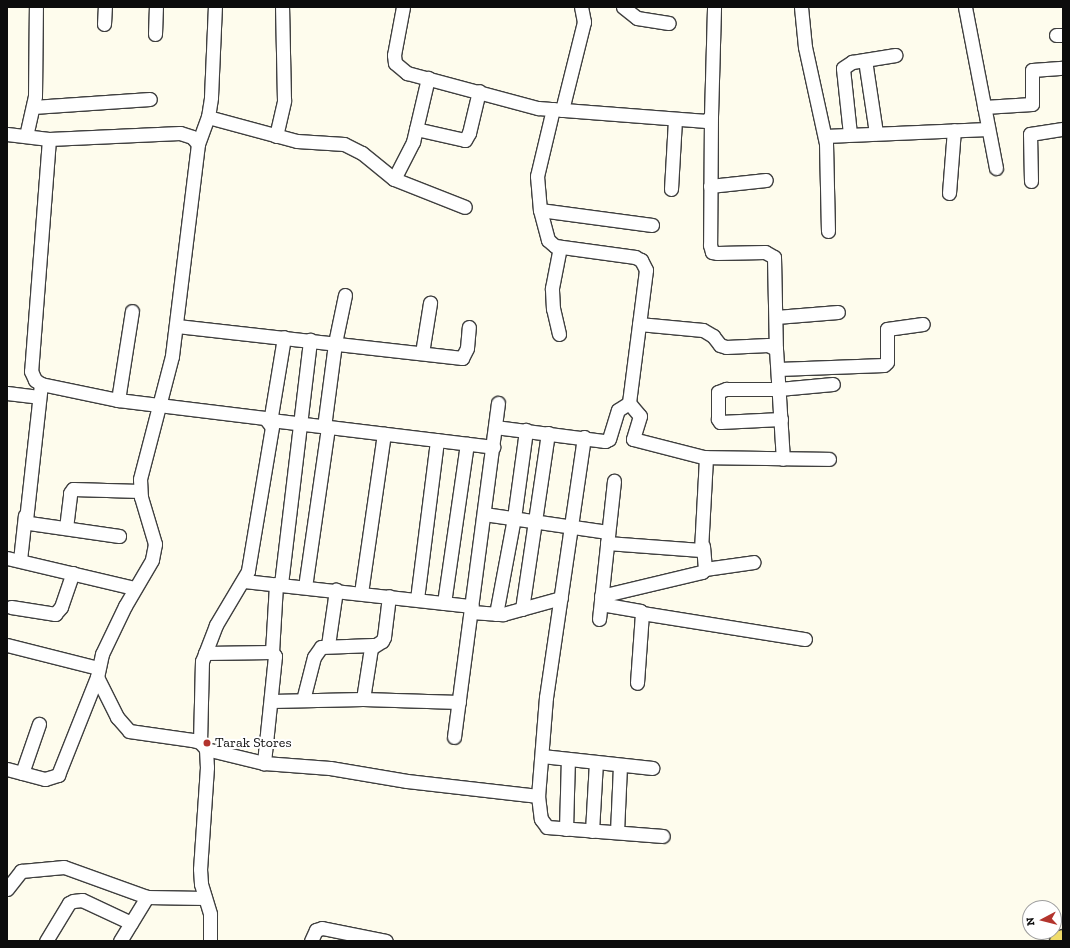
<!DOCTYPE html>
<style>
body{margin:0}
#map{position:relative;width:1070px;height:948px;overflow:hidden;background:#fefced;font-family:"Zilla Slab",serif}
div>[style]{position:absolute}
.roads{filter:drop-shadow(1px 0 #3f3f3f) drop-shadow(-1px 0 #3f3f3f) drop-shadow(0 1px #3f3f3f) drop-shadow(0 -1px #3f3f3f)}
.minor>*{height:13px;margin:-6.5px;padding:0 6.5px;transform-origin:6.5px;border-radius:6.5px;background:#fff}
.primary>*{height:21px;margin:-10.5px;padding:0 10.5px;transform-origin:10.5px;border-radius:10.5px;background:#f0dc6b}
.dots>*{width:11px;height:11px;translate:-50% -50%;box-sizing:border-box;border:2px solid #fff;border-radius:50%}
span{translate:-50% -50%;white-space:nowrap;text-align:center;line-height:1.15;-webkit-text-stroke:4px #fff;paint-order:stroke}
.poi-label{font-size:14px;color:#0c0c0c}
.left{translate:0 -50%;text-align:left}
.frame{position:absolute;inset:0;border:8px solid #0c0c0c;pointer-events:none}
.north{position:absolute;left:1022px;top:900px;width:40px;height:40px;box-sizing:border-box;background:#fff;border:1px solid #9e9e9e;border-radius:50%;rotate:263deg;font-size:11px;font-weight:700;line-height:16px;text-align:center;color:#0c0c0c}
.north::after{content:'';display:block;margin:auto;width:14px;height:18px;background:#b3342d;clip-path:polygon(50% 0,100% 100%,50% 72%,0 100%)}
</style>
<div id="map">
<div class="roads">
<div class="minor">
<i style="left:403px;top:7px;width:49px;rotate:100.6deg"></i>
<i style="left:394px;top:55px;width:8px;rotate:83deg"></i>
<i style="left:395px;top:63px;width:16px;rotate:40deg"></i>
<i style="left:407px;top:73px;width:136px;rotate:15deg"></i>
<i style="left:538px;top:108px;width:169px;rotate:4.4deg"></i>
<i style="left:706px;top:121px;width:7px;rotate:-45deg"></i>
<i style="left:711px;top:116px;width:109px;rotate:-88.4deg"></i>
<i style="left:623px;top:7px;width:18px;rotate:38deg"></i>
<i style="left:637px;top:18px;width:32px;rotate:9deg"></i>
<i style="left:801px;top:7px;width:40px;rotate:84.3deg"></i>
<i style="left:805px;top:47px;width:98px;rotate:77.7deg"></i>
<i style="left:826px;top:143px;width:88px;rotate:88.7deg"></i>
<i style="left:965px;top:7px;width:164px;rotate:79.1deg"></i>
<i style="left:104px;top:24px;width:17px;rotate:-87deg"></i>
<i style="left:155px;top:34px;width:27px;rotate:-88deg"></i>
<i style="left:1056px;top:35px;width:7px"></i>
<i style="left:865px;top:60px;width:74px;rotate:81.4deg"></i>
<i style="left:33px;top:107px;width:117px;rotate:-3.9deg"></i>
<i style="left:984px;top:107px;width:48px;rotate:-3.6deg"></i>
<i style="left:1032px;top:104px;width:34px;rotate:-90deg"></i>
<i style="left:1032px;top:70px;width:31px;rotate:-4deg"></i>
<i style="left:553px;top:109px;width:69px;rotate:103.4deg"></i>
<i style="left:537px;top:176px;width:34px;rotate:85deg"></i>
<i style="left:540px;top:210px;width:31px;rotate:75deg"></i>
<i style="left:548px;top:240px;width:9px;rotate:41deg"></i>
<i style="left:555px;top:246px;width:81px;rotate:7.8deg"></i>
<i style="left:635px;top:257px;width:7px;rotate:27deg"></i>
<i style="left:641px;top:260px;width:11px;rotate:63deg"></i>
<i style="left:646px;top:270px;width:134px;rotate:97.3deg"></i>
<i style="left:629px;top:403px;width:17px;rotate:50deg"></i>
<i style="left:640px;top:416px;width:24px;rotate:107deg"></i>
<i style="left:633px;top:439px;width:72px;rotate:14.4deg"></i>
<i style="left:703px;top:457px;width:126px;rotate:0.9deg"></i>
<i style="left:562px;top:110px;width:91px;rotate:-76deg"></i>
<i style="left:584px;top:22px;width:15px;rotate:-101deg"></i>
<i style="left:711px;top:116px;width:129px;rotate:90.4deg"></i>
<i style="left:710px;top:245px;width:7px;rotate:74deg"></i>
<i style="left:712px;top:252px;width:5px;rotate:11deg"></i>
<i style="left:717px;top:253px;width:48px;rotate:-1.2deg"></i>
<i style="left:765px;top:252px;width:10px;rotate:29deg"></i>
<i style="left:774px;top:257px;width:92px;rotate:88.8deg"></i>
<i style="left:208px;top:117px;width:92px;rotate:15.1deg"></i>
<i style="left:297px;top:141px;width:47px;rotate:3.7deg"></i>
<i style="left:344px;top:144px;width:20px;rotate:27deg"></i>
<i style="left:362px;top:153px;width:41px;rotate:39.1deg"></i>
<i style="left:394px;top:179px;width:76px;rotate:21.5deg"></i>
<i style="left:416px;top:129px;width:50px;rotate:12.7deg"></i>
<i style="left:465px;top:140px;width:8px;rotate:-60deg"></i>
<i style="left:469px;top:133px;width:43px;rotate:-76.6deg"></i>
<i style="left:7px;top:134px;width:42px;rotate:6.8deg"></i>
<i style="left:49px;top:139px;width:131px;rotate:-2.6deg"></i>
<i style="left:180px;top:133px;width:13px;rotate:18deg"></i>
<i style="left:192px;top:137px;width:9px;rotate:49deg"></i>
<i style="left:198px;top:144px;width:214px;rotate:97deg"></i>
<i style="left:172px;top:356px;width:127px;rotate:104.6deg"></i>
<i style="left:140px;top:479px;width:18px;rotate:87deg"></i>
<i style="left:141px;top:497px;width:49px;rotate:73.4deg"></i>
<i style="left:155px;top:544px;width:16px;rotate:101deg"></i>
<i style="left:152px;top:560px;width:53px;rotate:120.4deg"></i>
<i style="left:125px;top:606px;width:53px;rotate:115.6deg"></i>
<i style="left:102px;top:654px;width:24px;rotate:102deg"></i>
<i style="left:97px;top:677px;width:45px;rotate:63.4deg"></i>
<i style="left:117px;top:717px;width:18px;rotate:49deg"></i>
<i style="left:129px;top:731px;width:64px;rotate:8.1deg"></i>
<i style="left:192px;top:740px;width:8px;rotate:14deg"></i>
<i style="left:200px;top:742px;width:9px;rotate:49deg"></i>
<i style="left:206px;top:749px;width:18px;rotate:87deg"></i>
<i style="left:207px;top:767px;width:102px;rotate:93.9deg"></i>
<i style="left:200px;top:869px;width:15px;rotate:86deg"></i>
<i style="left:201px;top:884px;width:31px;rotate:73deg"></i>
<i style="left:210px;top:914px;width:27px;rotate:90deg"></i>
<i style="left:850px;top:134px;width:66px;rotate:-96.1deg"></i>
<i style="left:843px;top:68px;width:11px;rotate:-34deg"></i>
<i style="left:852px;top:62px;width:44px;rotate:-9.2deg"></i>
<i style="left:26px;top:136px;width:41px;rotate:-77.3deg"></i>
<i style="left:35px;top:96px;width:89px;rotate:-89.4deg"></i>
<i style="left:276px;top:136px;width:37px;rotate:-77deg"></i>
<i style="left:284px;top:100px;width:93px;rotate:-91.2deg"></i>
<i style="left:825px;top:136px;width:163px;rotate:-2.5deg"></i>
<i style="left:49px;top:139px;width:233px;rotate:94.4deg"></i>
<i style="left:31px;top:371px;width:10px;rotate:66deg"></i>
<i style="left:35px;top:380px;width:7px;rotate:34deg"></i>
<i style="left:41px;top:384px;width:79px;rotate:11.7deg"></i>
<i style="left:118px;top:400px;width:148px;rotate:7deg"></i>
<i style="left:265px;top:418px;width:11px;rotate:52deg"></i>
<i style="left:272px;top:427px;width:146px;rotate:99.5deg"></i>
<i style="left:248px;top:571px;width:63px;rotate:120.7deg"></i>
<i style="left:216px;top:625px;width:39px;rotate:111deg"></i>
<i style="left:202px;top:661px;width:81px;rotate:91.4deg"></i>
<i style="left:198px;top:144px;width:29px;rotate:-70deg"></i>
<i style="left:208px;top:117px;width:20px;rotate:-81deg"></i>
<i style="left:211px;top:97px;width:90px;rotate:-87.5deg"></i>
<i style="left:394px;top:179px;width:42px;rotate:-62.8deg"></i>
<i style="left:413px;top:142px;width:66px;rotate:-76.8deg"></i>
<i style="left:1031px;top:181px;width:47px;rotate:-91.2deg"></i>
<i style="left:1030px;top:134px;width:33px;rotate:-9deg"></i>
<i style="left:710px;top:186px;width:56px;rotate:-6.1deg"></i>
<i style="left:671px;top:189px;width:69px;rotate:-86.7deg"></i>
<i style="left:949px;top:193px;width:63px;rotate:-85.5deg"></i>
<i style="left:540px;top:210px;width:113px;rotate:7.6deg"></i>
<i style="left:776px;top:317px;width:62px;rotate:-4.6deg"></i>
<i style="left:639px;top:324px;width:64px;rotate:5.4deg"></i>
<i style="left:703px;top:330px;width:12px;rotate:31deg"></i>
<i style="left:713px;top:336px;width:11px;rotate:52deg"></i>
<i style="left:720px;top:345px;width:6px;rotate:18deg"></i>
<i style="left:726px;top:347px;width:42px;rotate:-2.7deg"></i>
<i style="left:768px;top:345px;width:9px;rotate:27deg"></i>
<i style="left:776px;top:349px;width:110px;rotate:86.4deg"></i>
<i style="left:177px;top:326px;width:287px;rotate:6.4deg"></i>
<i style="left:462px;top:358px;width:11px;rotate:-63deg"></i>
<i style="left:467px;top:348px;width:21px;rotate:-85deg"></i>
<i style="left:559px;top:334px;width:26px;rotate:-103deg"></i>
<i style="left:553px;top:309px;width:21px;rotate:-93deg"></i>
<i style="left:552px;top:288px;width:42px;rotate:-79deg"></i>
<i style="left:422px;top:353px;width:51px;rotate:-80.9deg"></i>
<i style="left:778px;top:369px;width:106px;rotate:-2.2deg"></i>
<i style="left:884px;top:365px;width:4px;rotate:-45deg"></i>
<i style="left:887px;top:362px;width:33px;rotate:-90deg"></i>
<i style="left:887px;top:329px;width:36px;rotate:-8deg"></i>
<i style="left:41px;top:384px;width:137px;rotate:96.3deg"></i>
<i style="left:26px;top:520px;width:4px;rotate:45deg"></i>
<i style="left:29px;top:523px;width:91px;rotate:8.2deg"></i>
<i style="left:7px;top:393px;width:32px;rotate:7deg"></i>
<i style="left:118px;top:400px;width:90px;rotate:-81.1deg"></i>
<i style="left:781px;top:419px;width:61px;rotate:177.2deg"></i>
<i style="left:720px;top:422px;width:4px;rotate:-124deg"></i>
<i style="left:718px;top:419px;width:27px;rotate:-90deg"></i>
<i style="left:718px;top:392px;width:9px;rotate:-21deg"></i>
<i style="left:726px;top:389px;width:53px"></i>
<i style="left:779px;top:389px;width:54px;rotate:-5.3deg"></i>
<i style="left:271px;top:420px;width:224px;rotate:6.9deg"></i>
<i style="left:270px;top:422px;width:86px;rotate:-80.6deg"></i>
<i style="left:324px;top:427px;width:85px;rotate:-82.5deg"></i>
<i style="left:335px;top:343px;width:49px;rotate:-78.2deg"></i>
<i style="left:495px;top:427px;width:111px;rotate:7.3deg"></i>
<i style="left:605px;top:441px;width:4px;rotate:-27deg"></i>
<i style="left:609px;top:439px;width:30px;rotate:-73deg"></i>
<i style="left:618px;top:410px;width:13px;rotate:-32deg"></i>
<i style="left:584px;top:437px;width:263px;rotate:98.3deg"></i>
<i style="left:546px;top:697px;width:99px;rotate:94.6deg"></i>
<i style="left:538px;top:796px;width:23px;rotate:83deg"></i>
<i style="left:541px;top:819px;width:10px;rotate:53deg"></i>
<i style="left:547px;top:827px;width:116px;rotate:4.4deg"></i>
<i style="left:484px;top:514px;width:125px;rotate:8.3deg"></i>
<i style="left:66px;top:528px;width:35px;rotate:-83deg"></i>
<i style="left:70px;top:493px;width:5px;rotate:-53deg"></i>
<i style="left:73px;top:489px;width:67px;rotate:1.7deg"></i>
<i style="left:607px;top:543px;width:94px;rotate:4.3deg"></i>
<i style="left:701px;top:550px;width:93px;rotate:-86.9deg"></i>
<i style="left:7px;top:558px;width:130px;rotate:13.3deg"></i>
<i style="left:20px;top:560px;width:45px;rotate:-83.7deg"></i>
<i style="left:705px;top:569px;width:49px;rotate:-8.1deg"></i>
<i style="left:244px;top:581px;width:229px;rotate:6.3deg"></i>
<i style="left:281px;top:584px;width:246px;rotate:-83.2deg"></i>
<i style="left:305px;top:587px;width:162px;rotate:-81.8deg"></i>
<i style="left:361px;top:593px;width:161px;rotate:-81.8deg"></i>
<i style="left:601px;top:596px;width:104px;rotate:-13.4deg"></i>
<i style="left:702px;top:572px;width:4px;rotate:-45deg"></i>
<i style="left:705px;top:569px;width:23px;rotate:-95deg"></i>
<i style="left:417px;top:599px;width:160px;rotate:-82.8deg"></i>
<i style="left:444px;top:603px;width:161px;rotate:-81.8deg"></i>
<i style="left:601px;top:604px;width:40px;rotate:10deg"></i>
<i style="left:640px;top:611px;width:3px;rotate:45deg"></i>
<i style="left:642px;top:613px;width:70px;rotate:94.1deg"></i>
<i style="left:11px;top:607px;width:45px;rotate:9deg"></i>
<i style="left:55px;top:614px;width:9px;rotate:-49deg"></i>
<i style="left:61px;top:607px;width:36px;rotate:-71deg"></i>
<i style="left:522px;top:609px;width:178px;rotate:-81.6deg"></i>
<i style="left:471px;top:612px;width:32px;rotate:4deg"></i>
<i style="left:503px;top:614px;width:60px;rotate:-15.4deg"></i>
<i style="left:642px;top:613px;width:165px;rotate:9.1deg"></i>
<i style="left:496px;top:614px;width:98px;rotate:-79.4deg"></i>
<i style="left:514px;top:518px;width:89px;rotate:-82.2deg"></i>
<i style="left:599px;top:619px;width:139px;rotate:-83.8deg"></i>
<i style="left:7px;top:645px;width:94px;rotate:14.2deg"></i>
<i style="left:328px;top:645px;width:56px;rotate:-81.7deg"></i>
<i style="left:272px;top:652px;width:68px;rotate:-86.6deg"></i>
<i style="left:205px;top:653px;width:67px;rotate:-0.9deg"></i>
<i style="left:272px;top:652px;width:5px;rotate:53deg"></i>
<i style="left:275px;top:656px;width:108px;rotate:95.9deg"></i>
<i style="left:363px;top:699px;width:52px;rotate:-81.1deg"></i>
<i style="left:371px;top:648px;width:13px;rotate:-32deg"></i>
<i style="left:382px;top:641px;width:4px;rotate:-63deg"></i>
<i style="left:384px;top:637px;width:41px;rotate:-83deg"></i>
<i style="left:303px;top:700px;width:44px;rotate:-75.7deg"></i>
<i style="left:314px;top:657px;width:12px;rotate:-55deg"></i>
<i style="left:321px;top:647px;width:52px;rotate:-2.2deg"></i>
<i style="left:271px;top:701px;width:92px;rotate:-1.2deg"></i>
<i style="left:363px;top:699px;width:96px;rotate:1.8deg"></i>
<i style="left:454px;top:737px;width:337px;rotate:-82.5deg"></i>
<i style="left:206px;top:749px;width:60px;rotate:13.6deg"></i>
<i style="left:264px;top:763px;width:66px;rotate:4.3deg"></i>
<i style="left:330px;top:768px;width:78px;rotate:9.6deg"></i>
<i style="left:407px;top:781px;width:132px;rotate:6.5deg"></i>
<i style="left:542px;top:756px;width:111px;rotate:6.2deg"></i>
<i style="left:7px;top:769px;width:39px;rotate:15deg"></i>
<i style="left:45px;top:779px;width:14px;rotate:-17deg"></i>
<i style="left:58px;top:775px;width:105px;rotate:-68.3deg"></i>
<i style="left:22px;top:773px;width:52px;rotate:-70.9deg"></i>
<i style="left:566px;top:829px;width:70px;rotate:-88.4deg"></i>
<i style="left:592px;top:831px;width:69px;rotate:-86.7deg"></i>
<i style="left:617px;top:832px;width:67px;rotate:-87.4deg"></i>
<i style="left:7px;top:889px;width:23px;rotate:-52deg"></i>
<i style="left:21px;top:871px;width:43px;rotate:-5.3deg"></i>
<i style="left:64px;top:867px;width:88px;rotate:19.9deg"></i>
<i style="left:46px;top:941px;width:44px;rotate:-58.8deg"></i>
<i style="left:69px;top:903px;width:4px;rotate:-27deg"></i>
<i style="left:73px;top:901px;width:9px;rotate:-6deg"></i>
<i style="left:82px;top:900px;width:54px;rotate:25.1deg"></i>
<i style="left:120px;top:941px;width:52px;rotate:-58.5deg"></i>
<i style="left:147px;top:897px;width:58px;rotate:1deg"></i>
<i style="left:311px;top:941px;width:12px;rotate:-66deg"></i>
<i style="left:316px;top:930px;width:6px;rotate:-18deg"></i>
<i style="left:322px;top:928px;width:65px;rotate:11.5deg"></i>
</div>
<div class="primary">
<i style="left:1060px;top:941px;width:3px;rotate:-18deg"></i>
</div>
</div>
<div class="dots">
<i style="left:207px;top:743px;background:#b3342d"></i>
</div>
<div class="poi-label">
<span class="left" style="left:215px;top:743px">Tarak Stores</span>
</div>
<div class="frame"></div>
<div class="north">N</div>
</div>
